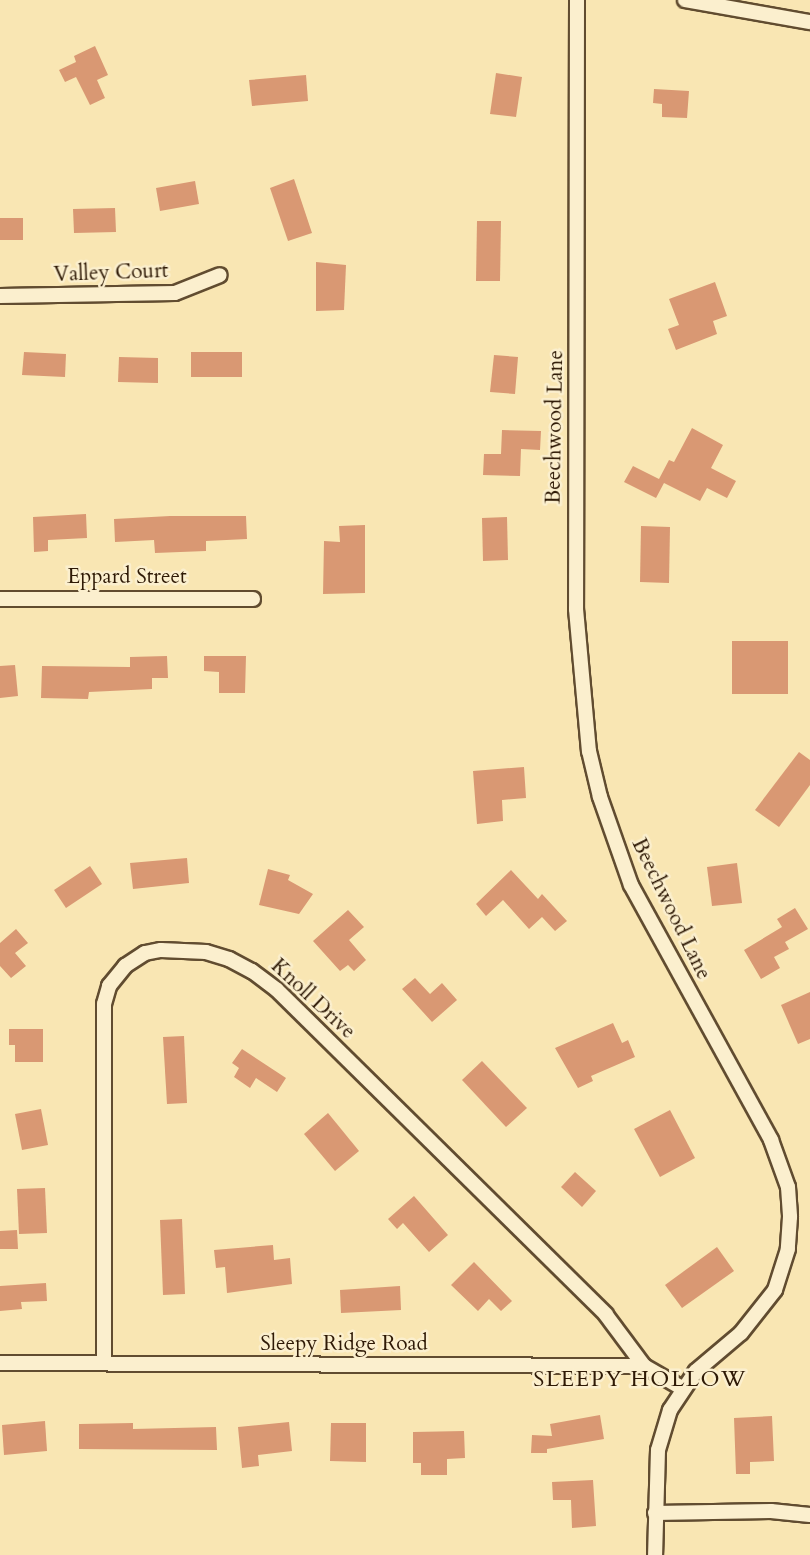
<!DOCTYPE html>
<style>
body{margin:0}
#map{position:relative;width:810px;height:1555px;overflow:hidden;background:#f9e6b3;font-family:Cardo,serif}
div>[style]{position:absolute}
.building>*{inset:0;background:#d99873}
.roads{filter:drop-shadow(2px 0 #614c30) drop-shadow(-2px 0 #614c30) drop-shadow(0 2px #614c30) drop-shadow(0 -2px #614c30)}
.street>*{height:14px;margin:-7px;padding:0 7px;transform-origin:7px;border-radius:7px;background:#fbefce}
span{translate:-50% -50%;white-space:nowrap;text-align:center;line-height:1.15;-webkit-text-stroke:5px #fbefce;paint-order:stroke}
.street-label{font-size:21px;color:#2e1905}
.neighbourhood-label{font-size:22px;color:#2e1905;letter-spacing:1.5px}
</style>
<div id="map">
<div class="building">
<i style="clip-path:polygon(95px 46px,108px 75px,97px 80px,105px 98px,90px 105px,76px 77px,65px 82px,59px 70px,76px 62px,74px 56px)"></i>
<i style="clip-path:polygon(496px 73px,522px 77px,516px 117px,490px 114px)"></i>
<i style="clip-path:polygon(306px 75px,308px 101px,252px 106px,249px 80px)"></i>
<i style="clip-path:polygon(654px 89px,689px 91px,687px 118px,662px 117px,662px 104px,653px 103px)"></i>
<i style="clip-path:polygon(294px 179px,312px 233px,288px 241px,270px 188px)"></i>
<i style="clip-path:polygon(195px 181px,199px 204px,160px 211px,156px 188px)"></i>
<i style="clip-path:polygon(115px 208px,116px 232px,74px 233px,73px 209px)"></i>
<i style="clip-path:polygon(0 218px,23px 218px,23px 240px,0 240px)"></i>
<i style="clip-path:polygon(477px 221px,501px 221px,500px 281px,476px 281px)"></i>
<i style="clip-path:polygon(316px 262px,346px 265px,344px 310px,316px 311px)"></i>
<i style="clip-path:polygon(715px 282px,727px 316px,713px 321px,717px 334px,676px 350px,668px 329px,679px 325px,669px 299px)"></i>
<i style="clip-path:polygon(24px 352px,66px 354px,65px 377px,22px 375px)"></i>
<i style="clip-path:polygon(191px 352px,242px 352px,242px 377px,191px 377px)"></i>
<i style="clip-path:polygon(494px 355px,518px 357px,515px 394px,490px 392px)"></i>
<i style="clip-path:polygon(119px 357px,158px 358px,158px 383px,118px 382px)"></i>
<i style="clip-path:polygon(692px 428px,723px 445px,711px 468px,736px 481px,727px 498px,707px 488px,700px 501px,664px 483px,656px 498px,624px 482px,633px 466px,659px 479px,669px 460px,674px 462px)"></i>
<i style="clip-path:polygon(502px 430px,541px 431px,540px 450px,521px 449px,520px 476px,483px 475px,484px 454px,501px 454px)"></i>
<i style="clip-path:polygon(86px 514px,87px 538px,48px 540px,48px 551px,34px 552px,33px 517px)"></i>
<i style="clip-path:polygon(170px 516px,246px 516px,247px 539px,206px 541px,206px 551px,155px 553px,154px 540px,115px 542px,114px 519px)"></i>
<i style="clip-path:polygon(507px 517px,508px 560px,483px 561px,482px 518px)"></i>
<i style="clip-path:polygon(365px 525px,365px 593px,323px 594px,324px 541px,340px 542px,339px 526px)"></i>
<i style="clip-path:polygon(641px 526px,670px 527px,669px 583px,640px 582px)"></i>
<i style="clip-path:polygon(732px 641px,788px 641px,788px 694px,732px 694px)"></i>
<i style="clip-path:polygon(167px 656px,168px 678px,152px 678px,152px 689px,89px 692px,88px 699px,41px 698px,42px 666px,130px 667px,130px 657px)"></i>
<i style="clip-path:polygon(204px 656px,246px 656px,245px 693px,219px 693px,219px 672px,204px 671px)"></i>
<i style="clip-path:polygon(15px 665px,18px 696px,0 698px,0 666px)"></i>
<i style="clip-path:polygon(799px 752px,810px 760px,810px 785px,779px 827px,755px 810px)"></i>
<i style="clip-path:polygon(524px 767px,526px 798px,502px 800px,503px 821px,477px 824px,473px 771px)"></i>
<i style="clip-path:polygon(187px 858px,189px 883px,133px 889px,130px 863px)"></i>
<i style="clip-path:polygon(737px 863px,742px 903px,712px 906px,707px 867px)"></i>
<i style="clip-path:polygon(90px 866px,102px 884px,66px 908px,54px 890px)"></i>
<i style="clip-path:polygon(268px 869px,290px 875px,288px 880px,313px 894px,299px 914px,259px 905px)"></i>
<i style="clip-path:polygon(511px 870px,538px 899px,542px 894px,567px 921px,555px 931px,542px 917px,529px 929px,503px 900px,486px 916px,476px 904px)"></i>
<i style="clip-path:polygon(795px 908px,808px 929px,785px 942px,789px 949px,774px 957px,780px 968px,761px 979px,744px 950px,782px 927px,777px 919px)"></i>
<i style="clip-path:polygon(348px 910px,364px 927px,349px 940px,366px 960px,354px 971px,348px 965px,340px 971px,313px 941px)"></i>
<i style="clip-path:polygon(16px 929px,28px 943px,15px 953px,26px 966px,11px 978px,0 966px,0 943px)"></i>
<i style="clip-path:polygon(415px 978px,430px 994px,442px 983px,457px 1000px,432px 1022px,402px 989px)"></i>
<i style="clip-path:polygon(810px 992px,810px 1039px,798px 1044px,781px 1005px)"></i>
<i style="clip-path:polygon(613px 1023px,622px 1043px,628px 1040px,635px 1057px,591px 1076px,593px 1081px,578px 1088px,555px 1048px)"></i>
<i style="clip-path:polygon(9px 1029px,43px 1029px,43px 1062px,15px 1062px,15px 1045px,9px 1045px)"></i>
<i style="clip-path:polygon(184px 1036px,187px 1103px,167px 1104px,163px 1037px)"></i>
<i style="clip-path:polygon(242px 1049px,286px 1078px,277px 1092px,256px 1078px,250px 1088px,234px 1077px,239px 1068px,232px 1063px)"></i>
<i style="clip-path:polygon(482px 1061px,527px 1108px,506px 1127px,462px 1080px)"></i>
<i style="clip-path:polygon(41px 1109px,48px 1145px,22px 1150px,15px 1114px)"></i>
<i style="clip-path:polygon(670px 1110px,695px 1158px,660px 1177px,634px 1129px)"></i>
<i style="clip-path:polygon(328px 1113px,359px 1151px,335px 1171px,304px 1134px)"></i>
<i style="clip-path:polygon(575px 1172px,596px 1191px,582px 1207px,561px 1187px)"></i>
<i style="clip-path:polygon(45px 1188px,47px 1233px,19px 1234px,17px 1189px)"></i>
<i style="clip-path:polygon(414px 1196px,448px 1235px,429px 1252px,403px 1223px,397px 1229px,388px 1219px)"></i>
<i style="clip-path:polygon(182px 1219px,185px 1294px,163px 1295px,160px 1220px)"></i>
<i style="clip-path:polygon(17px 1230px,18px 1249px,0 1249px,0 1231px)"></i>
<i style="clip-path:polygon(273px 1245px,274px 1260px,290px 1258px,292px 1284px,227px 1293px,225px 1267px,216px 1268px,214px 1250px)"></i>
<i style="clip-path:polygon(717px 1247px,734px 1271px,682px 1308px,665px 1285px)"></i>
<i style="clip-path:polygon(474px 1262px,512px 1301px,501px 1311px,489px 1299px,478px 1311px,451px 1285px)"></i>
<i style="clip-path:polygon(46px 1283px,47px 1301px,21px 1302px,22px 1309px,0 1311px,0 1286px)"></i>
<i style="clip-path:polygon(400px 1286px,401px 1310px,341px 1313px,340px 1290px)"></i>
<i style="clip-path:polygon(600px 1415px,604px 1439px,547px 1449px,547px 1453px,531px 1453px,532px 1435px,552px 1436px,550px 1424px)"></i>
<i style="clip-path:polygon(772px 1416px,774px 1461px,750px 1462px,750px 1474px,736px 1474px,734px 1418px)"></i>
<i style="clip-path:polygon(45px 1421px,47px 1451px,4px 1455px,2px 1425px)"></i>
<i style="clip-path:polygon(289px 1422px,292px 1451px,258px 1455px,259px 1466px,242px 1468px,238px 1427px)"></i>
<i style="clip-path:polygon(133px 1423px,133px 1429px,216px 1427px,217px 1450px,79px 1449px,79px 1424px)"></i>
<i style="clip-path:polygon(331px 1423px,366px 1423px,366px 1462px,330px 1461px)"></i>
<i style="clip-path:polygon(464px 1431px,465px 1458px,447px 1459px,447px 1475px,421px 1475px,421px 1463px,413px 1463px,413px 1432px)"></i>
<i style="clip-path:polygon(593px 1480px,596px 1526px,572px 1528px,571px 1500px,553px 1500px,552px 1482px)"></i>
</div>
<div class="roads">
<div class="street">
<i style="left:577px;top:0;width:609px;rotate:90.09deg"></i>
<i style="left:576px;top:609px;width:143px;rotate:84.8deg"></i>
<i style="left:589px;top:751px;width:47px;rotate:76.6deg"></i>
<i style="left:600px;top:797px;width:93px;rotate:70.6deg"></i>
<i style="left:631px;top:885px;width:291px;rotate:61.2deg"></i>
<i style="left:771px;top:1140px;width:50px;rotate:70.1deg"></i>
<i style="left:788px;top:1187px;width:30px;rotate:86deg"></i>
<i style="left:790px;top:1217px;width:32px;rotate:94deg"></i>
<i style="left:788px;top:1249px;width:43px;rotate:107.6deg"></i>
<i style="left:775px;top:1290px;width:55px;rotate:128.3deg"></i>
<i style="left:741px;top:1333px;width:59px;rotate:139.8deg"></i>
<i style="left:696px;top:1371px;width:47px;rotate:123.7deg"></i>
<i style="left:670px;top:1410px;width:42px;rotate:106.7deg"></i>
<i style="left:658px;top:1450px;width:105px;rotate:91.6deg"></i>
<i style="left:685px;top:0;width:127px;rotate:10deg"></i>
<i style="left:0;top:296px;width:175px;rotate:-1deg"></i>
<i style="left:175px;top:293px;width:48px;rotate:-21.8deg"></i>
<i style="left:0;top:599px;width:253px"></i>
<i style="left:0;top:1363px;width:644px;rotate:0.27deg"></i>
<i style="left:644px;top:1366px;width:44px;rotate:30.1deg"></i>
<i style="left:104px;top:1363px;width:359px;rotate:-90deg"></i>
<i style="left:104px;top:1004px;width:19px;rotate:-74deg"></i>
<i style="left:109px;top:986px;width:26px;rotate:-51deg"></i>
<i style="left:125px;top:966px;width:24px;rotate:-33deg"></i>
<i style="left:145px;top:953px;width:16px;rotate:-11deg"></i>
<i style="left:161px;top:950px;width:45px;rotate:2.5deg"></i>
<i style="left:206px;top:952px;width:24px;rotate:17deg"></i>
<i style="left:229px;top:959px;width:26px;rotate:28deg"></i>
<i style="left:252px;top:971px;width:31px;rotate:37deg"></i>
<i style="left:277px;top:990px;width:462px;rotate:44.6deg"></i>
<i style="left:606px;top:1315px;width:64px;rotate:53.3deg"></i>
<i style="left:655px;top:1513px;width:116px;rotate:-1deg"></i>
<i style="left:771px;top:1511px;width:39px;rotate:6deg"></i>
</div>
</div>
<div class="street-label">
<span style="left:111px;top:273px;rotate:-2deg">Valley Court</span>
<span style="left:555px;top:427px;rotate:-89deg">Beechwood Lane</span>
<span style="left:127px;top:577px">Eppard Street</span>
<span style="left:671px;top:909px;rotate:64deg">Beechwood Lane</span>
<span style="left:313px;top:999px;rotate:43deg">Knoll Drive</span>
<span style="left:344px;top:1344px">Sleepy Ridge Road</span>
</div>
<div class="neighbourhood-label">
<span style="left:640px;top:1380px">SLEEPY HOLLOW</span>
</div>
</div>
